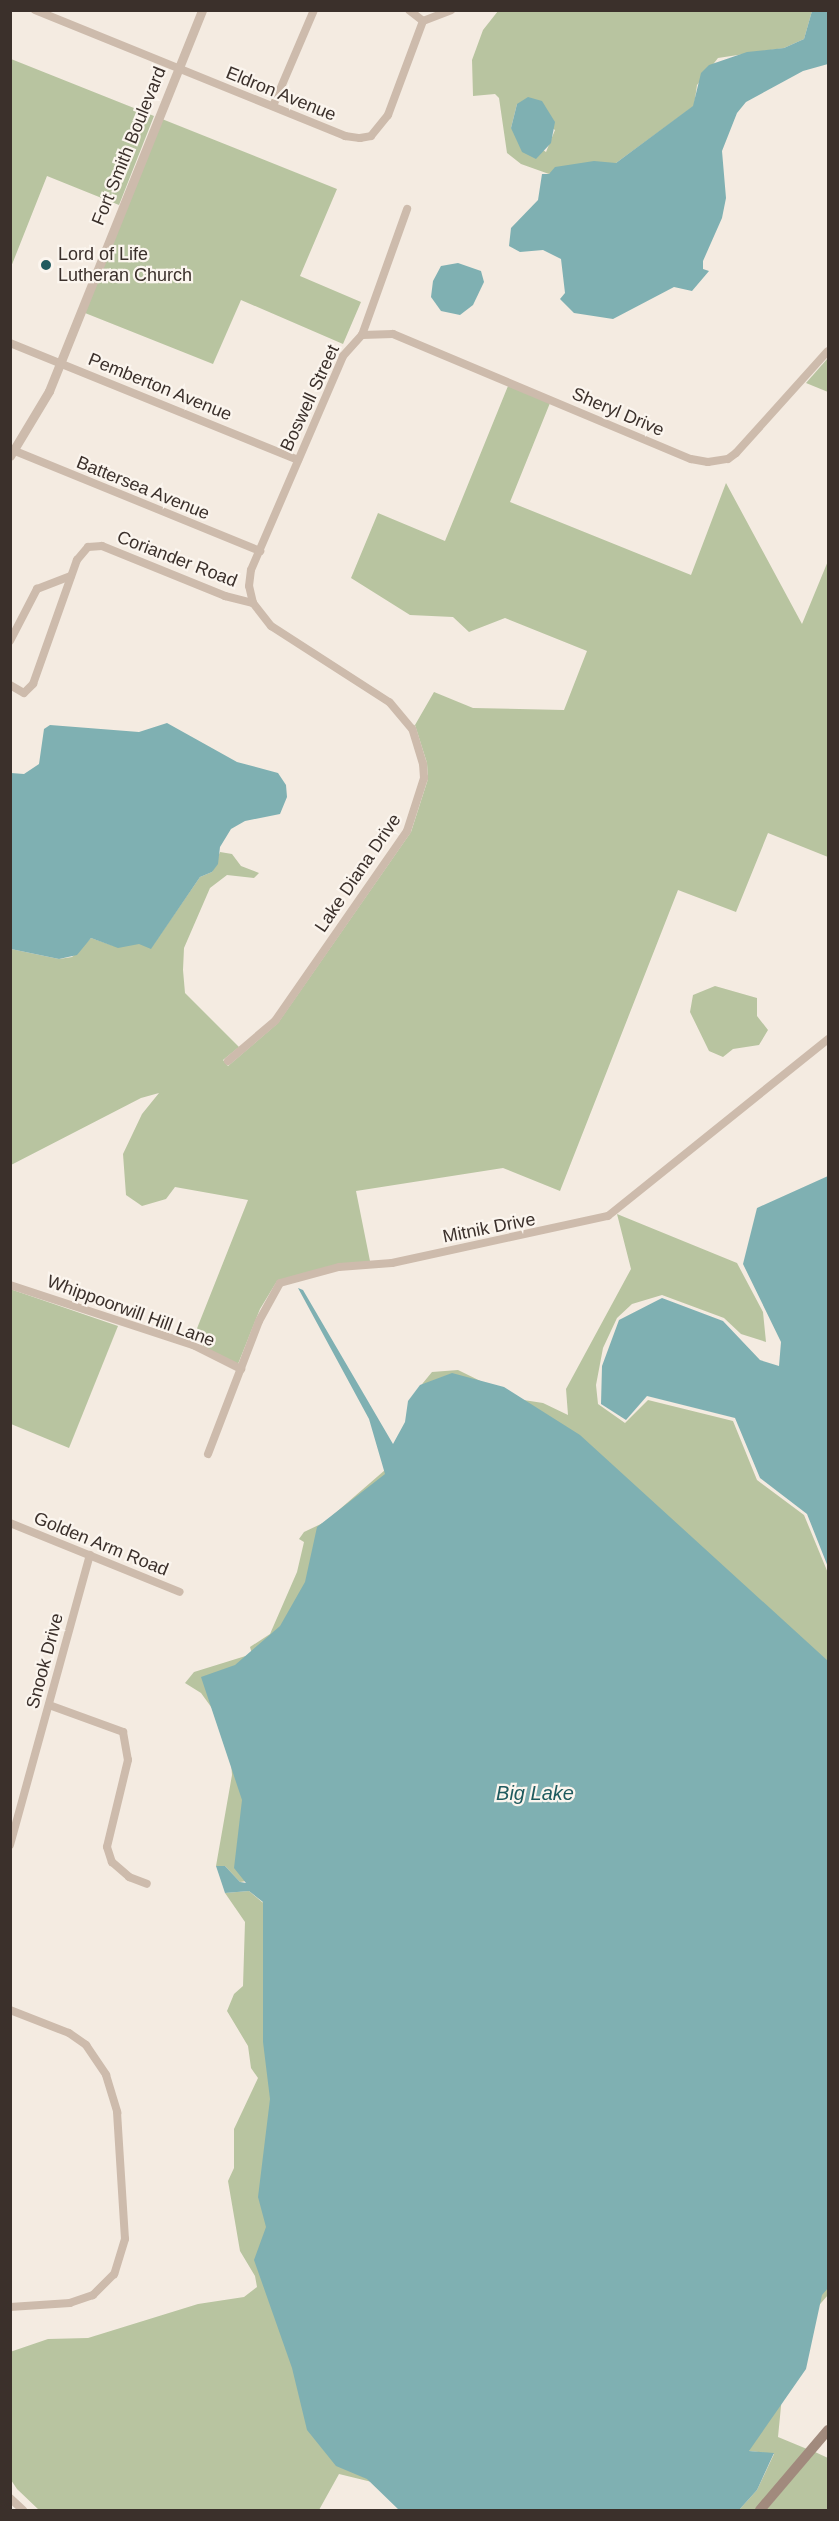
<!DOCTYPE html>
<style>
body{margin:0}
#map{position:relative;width:839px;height:2521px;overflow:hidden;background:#f4ebe1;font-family:Helvetica,sans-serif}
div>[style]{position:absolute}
.green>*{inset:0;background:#b8c4a0}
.water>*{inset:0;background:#7fb0b2}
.minor>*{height:8px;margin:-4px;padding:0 4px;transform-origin:4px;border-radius:4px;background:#cdbbac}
.tertiary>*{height:9px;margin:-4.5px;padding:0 4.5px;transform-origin:4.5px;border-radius:4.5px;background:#cdbbac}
.secondary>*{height:10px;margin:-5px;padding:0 5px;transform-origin:5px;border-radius:5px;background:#a18a7d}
.dots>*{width:16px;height:16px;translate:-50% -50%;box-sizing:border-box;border:3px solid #fbf5ee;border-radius:50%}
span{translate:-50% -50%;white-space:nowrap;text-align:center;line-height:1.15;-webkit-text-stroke:4.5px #fbf5ee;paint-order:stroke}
.street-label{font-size:18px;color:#3b302b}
.poi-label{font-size:18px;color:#3b302b}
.left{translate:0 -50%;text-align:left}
.water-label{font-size:20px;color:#1f5a5e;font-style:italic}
.frame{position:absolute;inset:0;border:12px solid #3b302b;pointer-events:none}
</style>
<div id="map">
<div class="green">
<i style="clip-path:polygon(evenodd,498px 11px,812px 11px,804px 39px,784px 48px,718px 58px,697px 85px,694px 106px,616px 163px,574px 165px,549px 174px,521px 164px,507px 153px,499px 98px,495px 94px,473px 96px,472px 60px,483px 30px,498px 11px,517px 104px,555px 130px,546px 152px,511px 128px,517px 104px)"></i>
<i style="clip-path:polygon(11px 59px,154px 116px,119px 205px,47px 176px,11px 267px)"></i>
<i style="clip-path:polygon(162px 119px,337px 189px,300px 276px,361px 302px,343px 344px,241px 300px,213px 364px,85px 313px)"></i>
<i style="clip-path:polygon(828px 358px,828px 392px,806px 383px)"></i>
<i style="clip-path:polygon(508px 386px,550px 403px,510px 502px,691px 575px,726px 483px,802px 624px,828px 561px,828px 857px,768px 833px,736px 912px,678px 890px,560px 1191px,503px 1168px,356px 1191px,370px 1261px,277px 1281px,260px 1309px,238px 1364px,192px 1341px,248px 1200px,175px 1187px,166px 1199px,142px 1206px,126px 1195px,123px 1154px,142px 1114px,159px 1093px,141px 1098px,11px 1165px,11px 949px,59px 959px,72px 957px,91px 938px,114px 946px,139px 943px,151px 948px,200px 877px,212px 872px,220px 852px,232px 854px,241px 866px,259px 873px,254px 878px,227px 875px,210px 888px,184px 948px,183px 970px,185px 993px,239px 1047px,223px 1060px,228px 1066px,278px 1023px,411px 832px,428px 779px,427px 763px,415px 725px,434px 692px,473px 708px,564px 710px,587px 651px,505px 618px,469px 632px,453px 617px,410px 615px,351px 578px,378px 513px,445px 541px)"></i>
<i style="clip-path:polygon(715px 986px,757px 998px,757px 1016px,768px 1030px,759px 1045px,733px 1049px,723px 1057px,709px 1051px,690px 1012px,693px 995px)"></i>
<i style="clip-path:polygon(617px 1214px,737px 1263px,763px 1312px,766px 1342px,741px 1334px,724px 1318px,662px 1295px,632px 1304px,617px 1318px,603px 1348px,596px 1385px,598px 1404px,625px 1423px,648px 1400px,733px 1421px,757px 1480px,804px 1515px,828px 1573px,828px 1788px,240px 1882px,225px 1866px,216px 1866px,232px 1775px,230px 1748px,214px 1711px,201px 1693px,185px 1683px,194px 1672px,252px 1654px,250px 1647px,270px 1634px,297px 1572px,304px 1542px,299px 1539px,304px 1532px,325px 1522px,385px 1470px,370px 1418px,395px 1451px,418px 1389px,432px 1372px,458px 1370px,517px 1399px,543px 1403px,568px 1415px,566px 1389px,631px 1269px)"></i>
<i style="clip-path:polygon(10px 1289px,118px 1326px,69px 1448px,11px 1424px)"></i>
<i style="clip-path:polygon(249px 1891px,262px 1902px,828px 2169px,828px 2295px,814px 2311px,782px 2396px,778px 2437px,807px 2449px,755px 2510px,739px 2510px,757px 2490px,774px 2454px,743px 2450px,380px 2484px,339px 2474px,319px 2510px,39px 2510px,17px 2489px,11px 2480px,10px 2352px,48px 2339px,88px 2338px,198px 2304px,244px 2297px,257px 2287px,255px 2276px,240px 2251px,228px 2181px,234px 2168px,234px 2129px,258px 2078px,251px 2068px,248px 2046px,227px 2011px,234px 1994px,243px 1986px,245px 1922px,225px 1893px)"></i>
<i style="clip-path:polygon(815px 2452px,828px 2458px,828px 2510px,766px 2510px)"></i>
</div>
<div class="water">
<i style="clip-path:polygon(812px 11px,828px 11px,828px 64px,803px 71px,746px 102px,737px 113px,722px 151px,726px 198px,722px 218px,703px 261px,703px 269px,709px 271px,692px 291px,674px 287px,613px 319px,574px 313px,560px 299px,565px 293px,561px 259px,543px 250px,520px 252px,509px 246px,511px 228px,538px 200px,542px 174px,549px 174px,555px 167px,594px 161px,616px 163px,693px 106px,701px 73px,709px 65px,747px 52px,784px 48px,804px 39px)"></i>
<i style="clip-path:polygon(528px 97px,542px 101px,555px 122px,551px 143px,536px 159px,522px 152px,511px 128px,517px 104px)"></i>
<i style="clip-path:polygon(458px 263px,481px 271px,484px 282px,473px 305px,460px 315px,441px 311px,431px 297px,433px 281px,441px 266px)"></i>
<i style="clip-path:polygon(167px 723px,237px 762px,278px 773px,286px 785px,287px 797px,280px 814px,245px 821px,231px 829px,220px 847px,218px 864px,212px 872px,200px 877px,151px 949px,139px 944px,118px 948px,91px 938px,77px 955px,59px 959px,11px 949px,11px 773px,24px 774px,39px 764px,44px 729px,50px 725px,139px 732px)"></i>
<i style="clip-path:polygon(828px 1176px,828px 1567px,807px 1514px,760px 1478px,735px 1418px,647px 1396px,626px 1420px,601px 1404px,602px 1366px,619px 1320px,662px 1298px,723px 1321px,760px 1360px,779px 1366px,781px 1342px,743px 1264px,757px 1208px)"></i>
<i style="clip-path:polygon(298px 1288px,303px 1290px,393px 1444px,405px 1422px,408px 1401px,420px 1385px,452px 1373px,504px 1387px,580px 1435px,828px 1661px,828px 2288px,822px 2295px,806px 2369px,749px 2451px,774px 2453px,757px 2490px,739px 2510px,399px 2510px,367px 2479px,336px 2466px,307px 2430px,292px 2368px,254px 2260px,266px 2227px,258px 2197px,270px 2099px,263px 2042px,263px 1902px,249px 1891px,225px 1893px,216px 1866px,225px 1866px,240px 1882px,246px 1883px,234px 1868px,242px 1800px,201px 1677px,235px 1665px,280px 1626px,305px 1582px,317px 1527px,385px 1474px,369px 1419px)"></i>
</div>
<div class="minor">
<i style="left:35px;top:10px;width:335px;rotate:22.1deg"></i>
<i style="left:345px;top:136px;width:15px;rotate:8deg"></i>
<i style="left:360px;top:138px;width:11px;rotate:-10deg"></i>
<i style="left:371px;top:136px;width:27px;rotate:-51deg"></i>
<i style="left:388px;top:115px;width:100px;rotate:-69.6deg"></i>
<i style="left:423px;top:21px;width:30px;rotate:-21deg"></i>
<i style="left:409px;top:10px;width:18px;rotate:38deg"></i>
<i style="left:273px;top:106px;width:104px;rotate:-66.9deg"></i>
<i style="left:362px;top:335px;width:31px;rotate:-2deg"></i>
<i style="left:393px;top:334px;width:323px;rotate:22.8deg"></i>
<i style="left:691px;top:459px;width:17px;rotate:10deg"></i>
<i style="left:708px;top:462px;width:20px;rotate:-9deg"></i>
<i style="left:728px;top:459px;width:10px;rotate:-37deg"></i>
<i style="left:736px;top:453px;width:137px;rotate:-48deg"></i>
<i style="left:10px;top:343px;width:311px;rotate:22.1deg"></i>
<i style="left:15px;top:451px;width:265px;rotate:22.2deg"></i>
<i style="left:10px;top:641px;width:59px;rotate:-62.6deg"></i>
<i style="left:37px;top:589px;width:36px;rotate:-21deg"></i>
<i style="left:10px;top:685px;width:16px;rotate:30deg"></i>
<i style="left:24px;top:693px;width:13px;rotate:-45deg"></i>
<i style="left:33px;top:684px;width:132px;rotate:-70.5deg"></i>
<i style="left:77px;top:560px;width:17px;rotate:-50deg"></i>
<i style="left:88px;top:547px;width:14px;rotate:-4deg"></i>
<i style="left:102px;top:546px;width:133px;rotate:22.1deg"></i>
<i style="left:225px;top:596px;width:29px;rotate:14deg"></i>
<i style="left:228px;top:1061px;width:62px;rotate:-40.4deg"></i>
<i style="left:275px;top:1021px;width:231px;rotate:-55.2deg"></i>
<i style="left:407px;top:831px;width:56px;rotate:-72.2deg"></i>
<i style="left:424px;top:778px;width:14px;rotate:-94deg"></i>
<i style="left:423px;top:764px;width:37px;rotate:-107deg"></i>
<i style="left:412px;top:729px;width:35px;rotate:-130deg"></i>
<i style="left:389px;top:702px;width:140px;rotate:-147.2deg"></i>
<i style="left:271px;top:626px;width:29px;rotate:-128deg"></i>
<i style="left:253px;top:603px;width:17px;rotate:-103deg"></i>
<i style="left:249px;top:586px;width:16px;rotate:-83deg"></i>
<i style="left:251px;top:570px;width:233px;rotate:-66.7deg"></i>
<i style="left:343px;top:356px;width:28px;rotate:-48deg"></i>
<i style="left:362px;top:335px;width:134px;rotate:-70.3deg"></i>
<i style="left:10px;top:1285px;width:193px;rotate:18.2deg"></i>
<i style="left:193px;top:1345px;width:54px;rotate:26.6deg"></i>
<i style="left:208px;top:1454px;width:142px;rotate:-69deg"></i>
<i style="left:259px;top:1321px;width:43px;rotate:-61.1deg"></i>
<i style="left:280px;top:1283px;width:61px;rotate:-15.2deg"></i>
<i style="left:339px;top:1267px;width:53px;rotate:-4.3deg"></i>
<i style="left:392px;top:1263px;width:221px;rotate:-12.3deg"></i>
<i style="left:608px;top:1216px;width:282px;rotate:-38.8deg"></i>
<i style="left:10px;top:1523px;width:183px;rotate:22.1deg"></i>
<i style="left:49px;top:1705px;width:79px;rotate:20deg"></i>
<i style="left:123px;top:1732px;width:28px;rotate:80deg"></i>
<i style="left:128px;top:1760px;width:89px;rotate:103.6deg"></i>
<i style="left:107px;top:1847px;width:16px;rotate:72deg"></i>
<i style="left:112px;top:1862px;width:23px;rotate:41deg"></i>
<i style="left:129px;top:1877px;width:19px;rotate:21deg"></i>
<i style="left:10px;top:1845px;width:301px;rotate:-74.6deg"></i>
<i style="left:10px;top:2010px;width:63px;rotate:21.3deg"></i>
<i style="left:69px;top:2033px;width:21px;rotate:35deg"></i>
<i style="left:86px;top:2045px;width:36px;rotate:56deg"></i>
<i style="left:106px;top:2075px;width:39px;rotate:73deg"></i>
<i style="left:117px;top:2112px;width:127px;rotate:86.4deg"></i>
<i style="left:125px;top:2239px;width:37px;rotate:107deg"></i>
<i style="left:114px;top:2274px;width:30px;rotate:135deg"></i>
<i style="left:93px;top:2295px;width:24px;rotate:161deg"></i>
<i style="left:70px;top:2303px;width:60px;rotate:176.2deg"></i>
<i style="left:10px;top:2498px;width:18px;rotate:43deg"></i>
</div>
<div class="tertiary">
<i style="left:10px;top:456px;width:76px;rotate:-59deg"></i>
<i style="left:49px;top:391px;width:411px;rotate:-68.1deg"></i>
</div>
<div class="secondary">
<i style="left:760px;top:2510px;width:105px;rotate:-49.6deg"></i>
</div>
<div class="dots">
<i style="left:46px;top:265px;background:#1f5a5e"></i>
</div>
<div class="street-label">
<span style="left:281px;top:94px;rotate:22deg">Eldron Avenue</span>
<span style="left:129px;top:146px;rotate:-68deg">Fort Smith Boulevard</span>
<span style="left:160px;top:387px;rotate:22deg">Pemberton Avenue</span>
<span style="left:310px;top:398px;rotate:-65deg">Boswell Street</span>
<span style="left:618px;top:412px;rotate:23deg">Sheryl Drive</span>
<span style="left:143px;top:488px;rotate:22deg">Battersea Avenue</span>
<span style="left:177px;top:559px;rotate:21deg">Coriander Road</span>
<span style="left:358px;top:873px;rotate:-56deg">Lake Diana Drive</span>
<span style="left:489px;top:1228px;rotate:-11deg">Mitnik Drive</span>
<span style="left:131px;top:1311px;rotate:20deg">Whippoorwill Hill Lane</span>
<span style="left:101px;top:1544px;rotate:22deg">Golden Arm Road</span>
<span style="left:45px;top:1661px;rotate:-75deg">Snook Drive</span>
</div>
<div class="poi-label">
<span class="left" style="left:58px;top:265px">Lord of Life<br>Lutheran Church</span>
</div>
<div class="water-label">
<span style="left:535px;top:1793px">Big Lake</span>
</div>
<div class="frame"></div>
</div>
